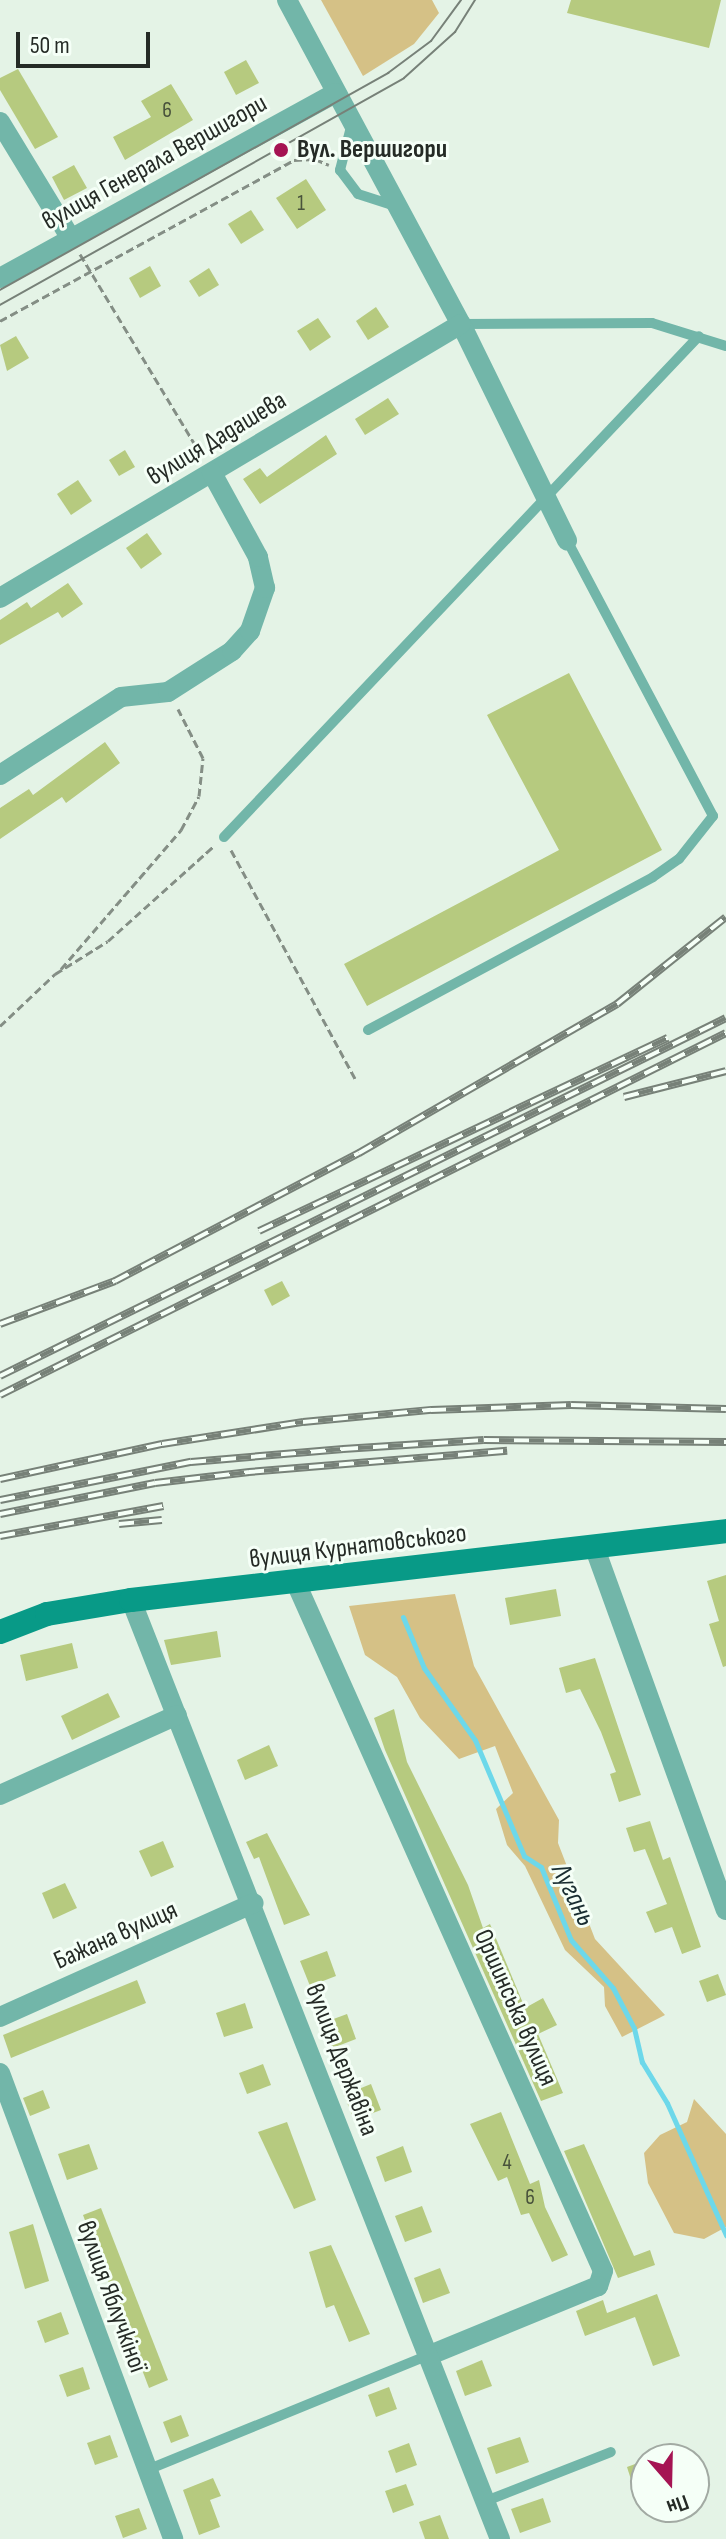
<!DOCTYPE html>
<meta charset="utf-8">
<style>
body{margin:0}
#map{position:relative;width:726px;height:2539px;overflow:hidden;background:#e4f3e6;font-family:"Sofia Sans Condensed",sans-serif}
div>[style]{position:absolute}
.green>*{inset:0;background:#d5c186}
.stream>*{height:5px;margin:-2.5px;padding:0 2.5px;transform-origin:2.5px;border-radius:2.5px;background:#6dd8ea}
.building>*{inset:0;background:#b6ca7f}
.path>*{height:3px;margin-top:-1.5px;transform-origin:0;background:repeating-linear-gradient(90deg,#848e85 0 8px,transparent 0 12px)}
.lane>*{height:10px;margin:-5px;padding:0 5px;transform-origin:5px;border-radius:5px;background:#72b6a9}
.street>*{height:20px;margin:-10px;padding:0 10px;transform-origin:10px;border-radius:10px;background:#72b6a9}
.secondary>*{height:24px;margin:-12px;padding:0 12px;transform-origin:12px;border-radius:12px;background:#089a87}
.tram>*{height:2px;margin:-1px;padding:0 1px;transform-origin:1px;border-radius:1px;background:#778178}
.rail>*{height:8px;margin-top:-4px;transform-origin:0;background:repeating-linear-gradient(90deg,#f5fff7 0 15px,#778178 0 30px);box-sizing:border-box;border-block:2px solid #778178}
.dots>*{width:22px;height:22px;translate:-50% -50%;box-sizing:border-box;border:4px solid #f5fff7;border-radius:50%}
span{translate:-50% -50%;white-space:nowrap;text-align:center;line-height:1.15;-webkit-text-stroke:6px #f5fff7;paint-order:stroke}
.number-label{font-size:22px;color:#49533c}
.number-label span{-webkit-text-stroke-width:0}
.poi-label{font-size:26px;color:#252b26;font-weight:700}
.left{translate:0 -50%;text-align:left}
.street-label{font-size:26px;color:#252b26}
.water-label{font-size:28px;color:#192d31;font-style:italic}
.north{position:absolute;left:630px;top:2443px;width:80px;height:80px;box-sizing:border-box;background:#f5fff7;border:2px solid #a2aaa3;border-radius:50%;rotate:160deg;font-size:22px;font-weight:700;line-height:32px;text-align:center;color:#252b26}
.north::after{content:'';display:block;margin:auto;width:28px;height:36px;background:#a51453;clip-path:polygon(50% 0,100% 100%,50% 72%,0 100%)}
.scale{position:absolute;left:16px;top:32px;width:134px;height:36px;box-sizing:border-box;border:4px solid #252b26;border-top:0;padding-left:10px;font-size:24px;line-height:28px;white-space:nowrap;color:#252b26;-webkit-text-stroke:6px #f5fff7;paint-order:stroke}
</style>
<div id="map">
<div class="green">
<i style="clip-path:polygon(321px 0,432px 0,439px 13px,414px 44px,363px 76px)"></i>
<i style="clip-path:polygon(455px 1594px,474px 1666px,559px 1820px,558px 1843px,595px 1939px,665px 2015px,622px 2037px,605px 2006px,604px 1987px,565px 1950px,525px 1866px,507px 1845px,496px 1809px,513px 1793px,495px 1746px,459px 1759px,420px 1718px,397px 1677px,365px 1655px,349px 1606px)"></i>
<i style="clip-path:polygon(694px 2099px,726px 2134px,726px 2227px,704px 2239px,674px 2233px,648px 2183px,644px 2153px,660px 2135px,687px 2122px)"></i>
</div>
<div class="stream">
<i style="left:403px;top:1617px;width:55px;rotate:67.6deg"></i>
<i style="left:424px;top:1668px;width:88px;rotate:54.7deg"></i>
<i style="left:475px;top:1740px;width:126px;rotate:67.1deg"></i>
<i style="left:524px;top:1856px;width:20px;rotate:33deg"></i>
<i style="left:541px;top:1867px;width:79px;rotate:67.7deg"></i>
<i style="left:571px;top:1940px;width:64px;rotate:48.8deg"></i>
<i style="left:613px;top:1988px;width:45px;rotate:62.3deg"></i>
<i style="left:634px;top:2028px;width:35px;rotate:77deg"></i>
<i style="left:642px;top:2062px;width:48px;rotate:58.6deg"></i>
<i style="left:667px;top:2103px;width:145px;rotate:65.9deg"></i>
</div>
<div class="building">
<i style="clip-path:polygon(571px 0,721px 0,709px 48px,567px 13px)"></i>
<i style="clip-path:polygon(246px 60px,259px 83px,236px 95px,224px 72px)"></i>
<i style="clip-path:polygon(18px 69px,58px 137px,35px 149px,0 90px,0 78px)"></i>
<i style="clip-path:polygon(171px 84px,193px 120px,125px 160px,113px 137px,151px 117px,141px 101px)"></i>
<i style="clip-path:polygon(74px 165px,87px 188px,64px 200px,52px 177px)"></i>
<i style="clip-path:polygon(306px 179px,326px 210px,297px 229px,276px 198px)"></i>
<i style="clip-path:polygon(251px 210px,264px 230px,241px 244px,228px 224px)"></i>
<i style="clip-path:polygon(150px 266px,161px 286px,140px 298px,129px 278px)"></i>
<i style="clip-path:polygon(209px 268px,219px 285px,199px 297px,189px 281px)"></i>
<i style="clip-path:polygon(376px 307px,389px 327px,368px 340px,356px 321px)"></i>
<i style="clip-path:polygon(318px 318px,331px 337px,310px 351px,297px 331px)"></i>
<i style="clip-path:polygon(16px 336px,29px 358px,7px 371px,0 345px)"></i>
<i style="clip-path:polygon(388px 398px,399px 414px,365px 435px,355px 419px)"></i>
<i style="clip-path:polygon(326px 435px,337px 454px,260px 504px,243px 479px,260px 468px,267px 477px)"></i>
<i style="clip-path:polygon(125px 450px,135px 467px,119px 476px,109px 460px)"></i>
<i style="clip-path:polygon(78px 480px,92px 501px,71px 515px,57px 494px)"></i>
<i style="clip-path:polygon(147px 533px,162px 554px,141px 569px,126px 548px)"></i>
<i style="clip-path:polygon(68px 583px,83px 604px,62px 618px,58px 612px,0 645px,0 620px,27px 602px,31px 608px)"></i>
<i style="clip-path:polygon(569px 673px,662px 850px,367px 1006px,344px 964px,559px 850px,487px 715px)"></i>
<i style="clip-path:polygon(105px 742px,120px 763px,66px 803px,62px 797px,0 839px,0 808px,29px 789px,33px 795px)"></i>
<i style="clip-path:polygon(282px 1281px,290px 1296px,272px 1306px,264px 1290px)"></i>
<i style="clip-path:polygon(726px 1575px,726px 1666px,723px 1667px,709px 1624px,719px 1621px,707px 1581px)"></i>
<i style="clip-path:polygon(556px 1589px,561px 1616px,510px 1625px,505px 1598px)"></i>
<i style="clip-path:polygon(217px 1631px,221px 1657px,171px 1665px,164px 1640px)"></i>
<i style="clip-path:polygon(72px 1643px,78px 1668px,26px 1681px,20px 1655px)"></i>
<i style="clip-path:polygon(595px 1658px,641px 1795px,619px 1802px,610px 1774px,616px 1772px,601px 1732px,580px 1689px,566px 1693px,559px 1668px)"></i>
<i style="clip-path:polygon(108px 1693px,120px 1717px,72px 1740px,61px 1716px)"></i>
<i style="clip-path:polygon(394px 1709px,407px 1762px,468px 1885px,483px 1928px,490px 1924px,525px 2008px,543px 1998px,557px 2025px,538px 2034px,563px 2093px,541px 2101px,385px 1750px,374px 1718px)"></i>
<i style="clip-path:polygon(269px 1745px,278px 1766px,245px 1780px,237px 1760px)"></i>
<i style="clip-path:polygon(650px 1821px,663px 1860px,670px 1857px,701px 1947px,682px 1954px,672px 1927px,655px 1933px,646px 1912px,667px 1904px,645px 1849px,634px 1852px,626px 1828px)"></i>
<i style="clip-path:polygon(267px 1833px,310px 1915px,284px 1925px,259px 1857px,254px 1859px,246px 1842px)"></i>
<i style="clip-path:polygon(163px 1841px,174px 1867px,151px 1877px,139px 1851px)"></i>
<i style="clip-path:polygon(65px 1883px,77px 1908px,53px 1919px,42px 1893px)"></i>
<i style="clip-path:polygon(327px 1951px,336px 1976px,310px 1986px,300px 1961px)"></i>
<i style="clip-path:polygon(718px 1974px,726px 1995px,707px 2002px,699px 1981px)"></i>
<i style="clip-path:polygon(137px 1980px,146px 2003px,11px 2058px,3px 2035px)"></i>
<i style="clip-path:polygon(245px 2003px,253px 2028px,224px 2037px,216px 2013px)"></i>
<i style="clip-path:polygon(347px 2014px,356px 2039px,330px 2049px,320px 2024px)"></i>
<i style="clip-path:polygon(263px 2064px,271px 2085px,247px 2094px,239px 2073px)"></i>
<i style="clip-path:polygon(371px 2084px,381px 2110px,354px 2120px,344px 2095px)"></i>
<i style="clip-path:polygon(43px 2090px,50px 2108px,30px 2116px,23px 2098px)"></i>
<i style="clip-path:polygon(501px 2112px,530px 2184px,539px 2180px,545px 2207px,568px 2255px,552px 2262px,529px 2213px,521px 2215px,507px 2177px,498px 2181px,470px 2124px)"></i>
<i style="clip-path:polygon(287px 2122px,316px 2200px,294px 2209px,258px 2132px)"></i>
<i style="clip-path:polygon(89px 2144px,98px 2169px,67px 2180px,58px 2154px)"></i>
<i style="clip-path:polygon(584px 2144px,634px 2256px,650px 2250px,655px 2265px,618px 2278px,564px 2151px)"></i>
<i style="clip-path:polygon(403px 2146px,412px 2172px,385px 2182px,376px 2157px)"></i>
<i style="clip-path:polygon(422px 2206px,432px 2232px,405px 2242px,395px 2216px)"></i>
<i style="clip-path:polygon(101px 2208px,168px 2380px,149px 2388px,83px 2215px)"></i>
<i style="clip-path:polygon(33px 2224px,49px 2281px,25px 2289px,9px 2232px)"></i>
<i style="clip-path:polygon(331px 2245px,370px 2334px,349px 2342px,334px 2305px,326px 2308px,309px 2252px)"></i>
<i style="clip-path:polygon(440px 2268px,450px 2293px,423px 2303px,414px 2278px)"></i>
<i style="clip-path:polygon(657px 2294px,680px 2356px,653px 2366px,635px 2317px,585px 2336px,576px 2311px,603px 2300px,607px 2313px)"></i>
<i style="clip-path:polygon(61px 2312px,69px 2334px,45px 2343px,37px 2321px)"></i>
<i style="clip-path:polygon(482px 2360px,492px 2386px,465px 2396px,456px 2371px)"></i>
<i style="clip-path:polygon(83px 2367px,90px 2389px,67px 2397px,59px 2375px)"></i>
<i style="clip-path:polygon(389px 2387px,397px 2409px,376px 2417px,368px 2395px)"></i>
<i style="clip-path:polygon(181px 2415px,189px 2436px,171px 2443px,163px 2422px)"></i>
<i style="clip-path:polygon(110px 2435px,118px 2457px,95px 2465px,87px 2443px)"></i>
<i style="clip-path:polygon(520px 2437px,529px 2462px,496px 2474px,487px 2448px)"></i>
<i style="clip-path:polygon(409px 2443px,417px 2465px,396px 2473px,388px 2451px)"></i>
<i style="clip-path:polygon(646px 2460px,646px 2485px,634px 2489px,627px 2467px)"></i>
<i style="clip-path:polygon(213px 2478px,221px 2496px,210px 2500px,220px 2527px,199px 2535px,183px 2490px)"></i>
<i style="clip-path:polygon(406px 2484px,414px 2505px,393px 2513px,385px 2491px)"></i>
<i style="clip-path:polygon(543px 2498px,551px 2522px,520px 2533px,511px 2509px)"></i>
<i style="clip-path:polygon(139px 2508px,147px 2529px,123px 2538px,115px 2516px)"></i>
<i style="clip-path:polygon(440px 2515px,449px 2539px,425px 2539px,419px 2522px)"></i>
</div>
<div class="path">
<i style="left:80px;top:254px;width:236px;rotate:58.9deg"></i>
<i style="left:0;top:321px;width:335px;rotate:-28.7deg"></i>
<i style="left:294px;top:160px;width:21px;rotate:-3deg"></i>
<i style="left:315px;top:159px;width:15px;rotate:23deg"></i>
<i style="left:231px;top:850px;width:260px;rotate:61.5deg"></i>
<i style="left:61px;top:969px;width:184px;rotate:-49.2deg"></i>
<i style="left:181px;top:830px;width:38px;rotate:-62deg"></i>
<i style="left:199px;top:796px;width:38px;rotate:-84deg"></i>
<i style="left:203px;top:758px;width:55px;rotate:-117deg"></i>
<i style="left:0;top:1026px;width:76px;rotate:-43.4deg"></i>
<i style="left:55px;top:974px;width:62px;rotate:-31.9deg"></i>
<i style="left:108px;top:941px;width:142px;rotate:-41.9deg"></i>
</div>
<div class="lane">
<i style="left:352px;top:123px;width:49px;rotate:104.3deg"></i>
<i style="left:340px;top:170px;width:30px;rotate:53deg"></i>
<i style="left:358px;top:194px;width:40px;rotate:18deg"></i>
<i style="left:461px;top:324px;width:191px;rotate:-0.3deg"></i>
<i style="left:652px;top:323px;width:77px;rotate:17.3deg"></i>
<i style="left:224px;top:837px;width:690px;rotate:-46.53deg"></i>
<i style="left:368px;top:1030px;width:323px;rotate:-28.2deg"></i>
<i style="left:653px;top:877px;width:32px;rotate:-35deg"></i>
<i style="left:679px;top:859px;width:55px;rotate:-51.7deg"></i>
<i style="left:713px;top:816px;width:312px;rotate:-117.9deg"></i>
<i style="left:147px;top:2470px;width:302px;rotate:-22.2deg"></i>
<i style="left:486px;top:2501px;width:134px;rotate:-21.4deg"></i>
</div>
<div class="street">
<i style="left:287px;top:0;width:368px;rotate:61.8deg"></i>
<i style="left:461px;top:324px;width:241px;rotate:63.9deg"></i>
<i style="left:0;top:122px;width:137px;rotate:58.7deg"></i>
<i style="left:0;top:278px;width:383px;rotate:-28.9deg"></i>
<i style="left:0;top:598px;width:536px;rotate:-30.73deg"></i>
<i style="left:0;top:775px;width:144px;rotate:-32.8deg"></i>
<i style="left:121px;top:697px;width:47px;rotate:-6.1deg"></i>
<i style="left:168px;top:692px;width:76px;rotate:-32.6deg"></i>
<i style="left:232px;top:651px;width:27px;rotate:-48deg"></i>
<i style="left:250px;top:631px;width:46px;rotate:-70.8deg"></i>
<i style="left:265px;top:588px;width:32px;rotate:-103deg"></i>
<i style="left:258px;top:557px;width:96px;rotate:-118.7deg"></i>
<i style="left:594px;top:1546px;width:387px;rotate:70.1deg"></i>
<i style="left:296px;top:1583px;width:753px;rotate:65.95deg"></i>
<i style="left:603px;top:2271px;width:16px;rotate:108deg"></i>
<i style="left:598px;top:2286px;width:185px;rotate:157.7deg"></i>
<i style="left:131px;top:1600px;width:1009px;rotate:68.55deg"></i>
<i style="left:0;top:1795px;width:194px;rotate:-24.3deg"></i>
<i style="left:0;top:2017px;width:278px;rotate:-24.2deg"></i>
<i style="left:0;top:2073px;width:497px;rotate:69.6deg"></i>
</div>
<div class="secondary">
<i style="left:0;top:1632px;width:50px;rotate:-21deg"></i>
<i style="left:47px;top:1614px;width:85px;rotate:-9.5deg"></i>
<i style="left:131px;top:1600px;width:599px;rotate:-6.61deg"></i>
</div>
<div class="tram">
<i style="left:0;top:290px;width:445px;rotate:-29.2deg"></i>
<i style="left:388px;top:73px;width:54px;rotate:-36.7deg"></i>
<i style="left:431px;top:41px;width:51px;rotate:-53.8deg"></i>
<i style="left:0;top:305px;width:463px;rotate:-29.3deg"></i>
<i style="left:404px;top:78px;width:69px;rotate:-42deg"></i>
<i style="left:455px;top:32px;width:38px;rotate:-58deg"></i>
</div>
<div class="rail">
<i style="left:624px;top:1097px;width:105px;rotate:-14.3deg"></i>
<i style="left:259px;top:1231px;width:452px;rotate:-25.3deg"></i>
<i style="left:0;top:1324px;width:123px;rotate:-20.5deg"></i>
<i style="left:115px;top:1281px;width:276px;rotate:-27.7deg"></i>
<i style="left:359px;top:1153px;width:298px;rotate:-30deg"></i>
<i style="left:617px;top:1004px;width:139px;rotate:-38.6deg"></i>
<i style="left:0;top:1376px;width:809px;rotate:-26.25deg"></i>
<i style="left:0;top:1395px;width:811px;rotate:-26.5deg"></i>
<i style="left:0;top:1479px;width:166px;rotate:-12.2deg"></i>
<i style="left:162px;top:1444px;width:143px;rotate:-8.9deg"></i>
<i style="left:303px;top:1422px;width:129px;rotate:-5.4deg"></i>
<i style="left:431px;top:1410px;width:140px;rotate:-2deg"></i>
<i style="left:571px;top:1405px;width:155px;rotate:1.5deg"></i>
<i style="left:0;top:1500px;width:195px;rotate:-11.3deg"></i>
<i style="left:191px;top:1462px;width:153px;rotate:-4.9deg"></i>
<i style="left:343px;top:1449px;width:141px;rotate:-3.7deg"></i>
<i style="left:484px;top:1440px;width:242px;rotate:0.5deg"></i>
<i style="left:0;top:1514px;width:158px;rotate:-11.3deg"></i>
<i style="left:155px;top:1483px;width:95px;rotate:-6.7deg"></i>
<i style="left:249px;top:1472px;width:259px;rotate:-4.7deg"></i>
<i style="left:119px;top:1524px;width:43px;rotate:-5.3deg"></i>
<i style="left:0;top:1536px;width:166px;rotate:-10.4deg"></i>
</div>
<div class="dots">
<i style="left:281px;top:150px;background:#a51453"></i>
</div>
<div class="number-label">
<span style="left:167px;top:111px">6</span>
<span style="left:301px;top:204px">1</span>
<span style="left:507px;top:2163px">4</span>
<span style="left:530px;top:2198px">6</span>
</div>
<div class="poi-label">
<span class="left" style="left:297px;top:150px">Вул. Вершигори</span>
</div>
<div class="street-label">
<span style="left:155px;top:163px;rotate:-29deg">вулиця Генерала Вершигори</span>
<span style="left:217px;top:439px;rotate:-31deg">вулиця Дадашева</span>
<span style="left:358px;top:1547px;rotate:-7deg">вулиця Курнатовського</span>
<span style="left:116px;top:1936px;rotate:-24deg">Бажана вулиця</span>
<span style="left:515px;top:2008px;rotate:66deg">Оршинська вулиця</span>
<span style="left:341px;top:2060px;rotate:69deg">вулиця Державіна</span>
<span style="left:111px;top:2297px;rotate:70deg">вулиця Яблучкіної</span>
</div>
<div class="water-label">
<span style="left:573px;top:1895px;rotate:64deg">Лугань</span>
</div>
<div class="north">Пн</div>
<div class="scale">50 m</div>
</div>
